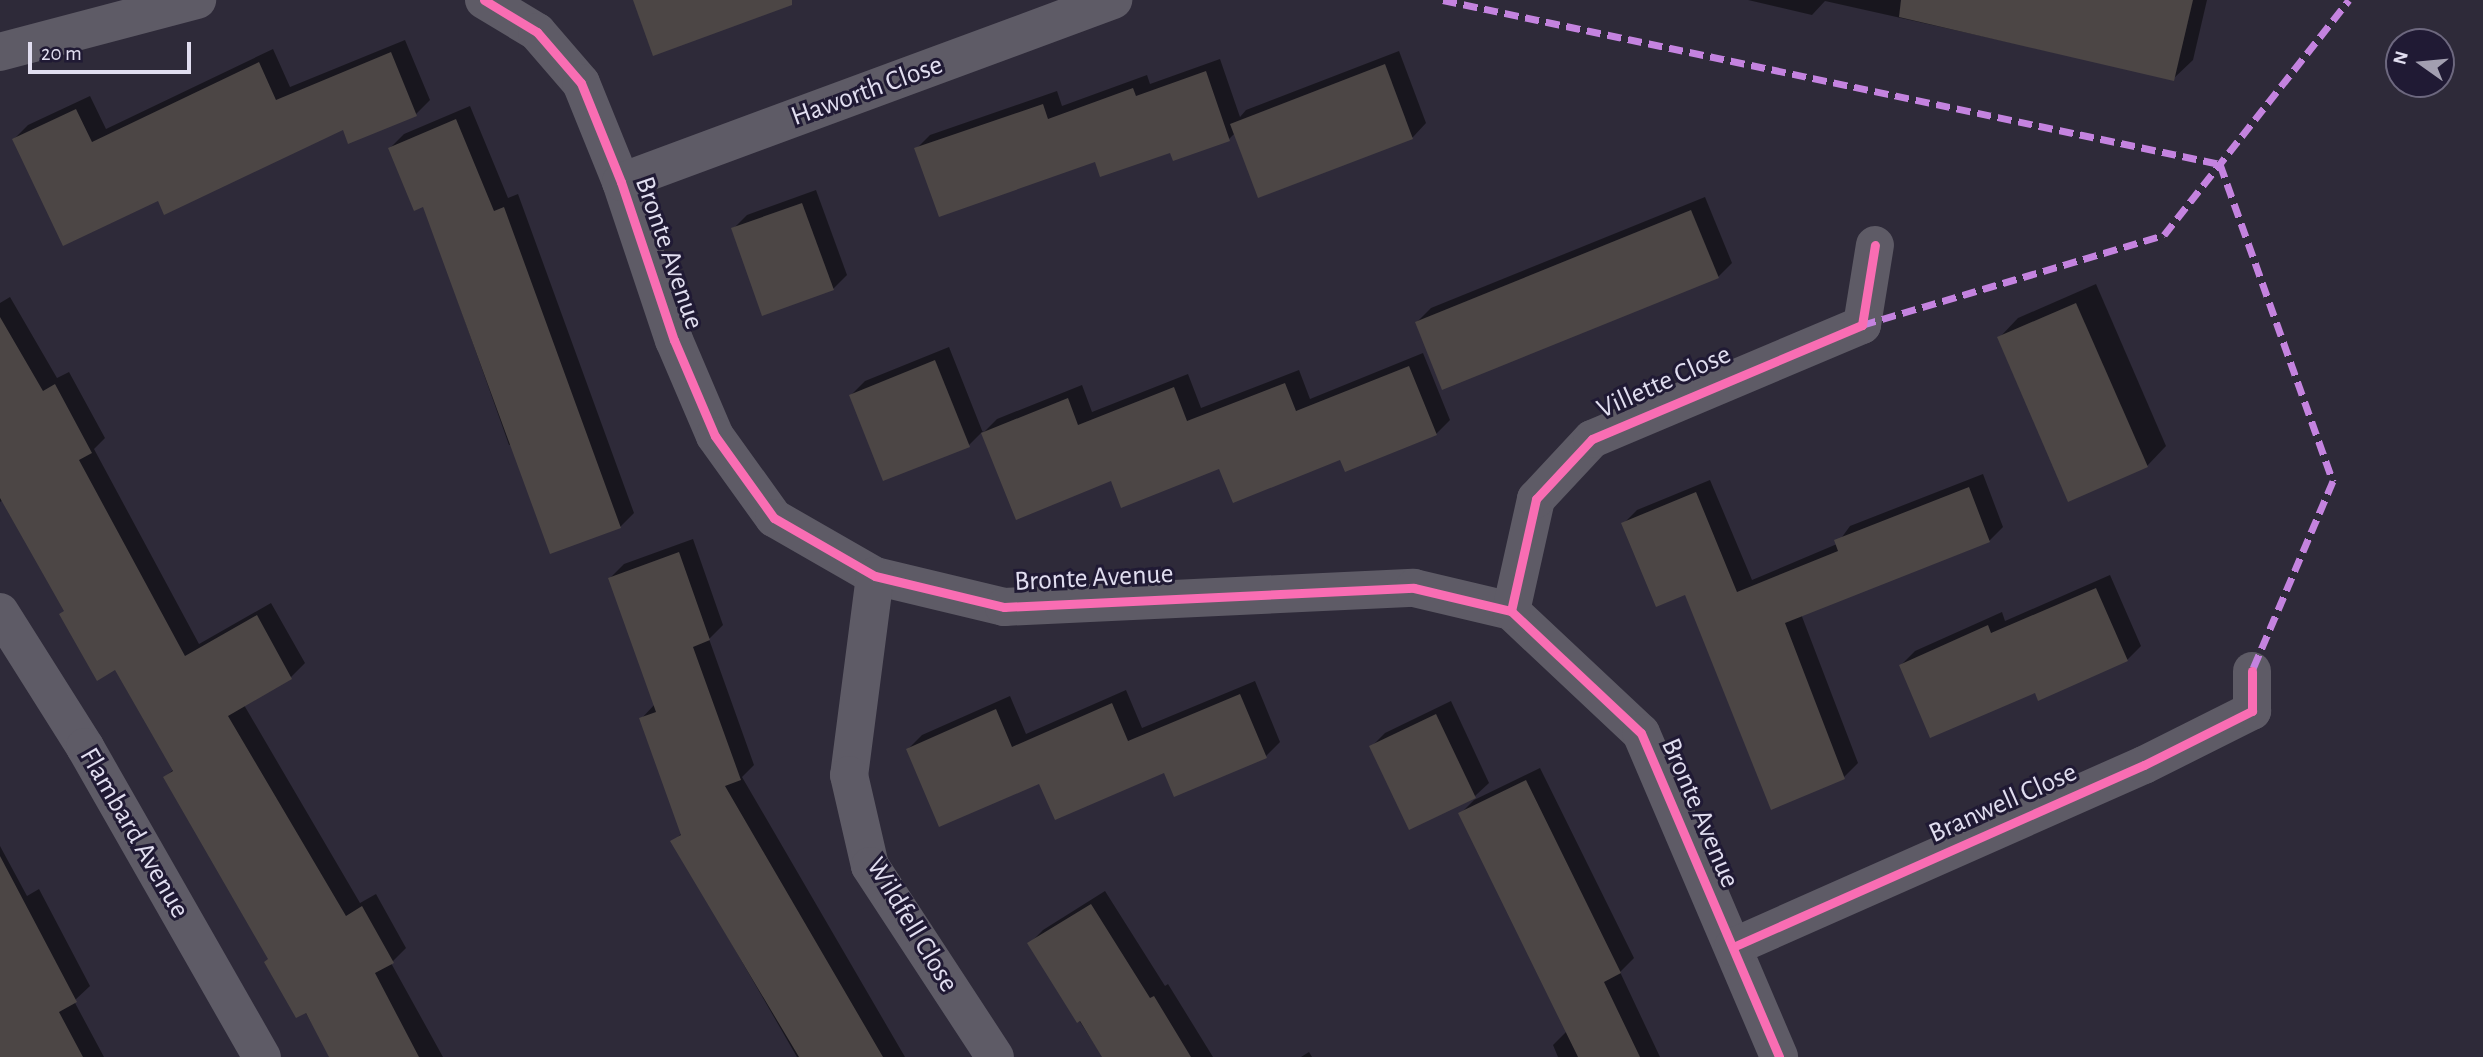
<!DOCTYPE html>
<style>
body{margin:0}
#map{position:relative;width:2483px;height:1057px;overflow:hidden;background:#2e2a39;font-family:"Alegreya Sans",sans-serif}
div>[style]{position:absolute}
.shadow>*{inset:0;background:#0007}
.building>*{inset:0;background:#4c4645}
.minor>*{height:38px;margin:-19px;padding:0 19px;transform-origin:19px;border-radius:19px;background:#5e5b66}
.quiet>*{height:7px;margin-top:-3.5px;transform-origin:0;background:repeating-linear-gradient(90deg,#c483df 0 14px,transparent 0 21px)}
.cycleway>*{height:9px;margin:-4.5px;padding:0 4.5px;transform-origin:4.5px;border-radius:4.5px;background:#f96db3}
span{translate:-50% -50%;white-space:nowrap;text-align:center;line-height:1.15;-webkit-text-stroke:6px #201a34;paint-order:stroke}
.street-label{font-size:28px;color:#e1def0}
.north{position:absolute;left:2385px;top:28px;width:70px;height:70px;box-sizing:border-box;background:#201a34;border:2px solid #6d687f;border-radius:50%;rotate:285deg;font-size:19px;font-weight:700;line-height:28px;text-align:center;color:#e1def0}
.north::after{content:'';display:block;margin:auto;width:24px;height:32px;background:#a29fb0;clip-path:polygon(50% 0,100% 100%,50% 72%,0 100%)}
.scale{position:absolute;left:28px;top:42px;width:163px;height:32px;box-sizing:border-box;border:4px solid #e1def0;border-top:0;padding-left:9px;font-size:21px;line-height:24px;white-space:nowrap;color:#e1def0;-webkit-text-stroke:5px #201a34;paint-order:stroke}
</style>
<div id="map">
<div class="shadow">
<i style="clip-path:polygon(1748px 0,2207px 0,2193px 60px,2173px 79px,1825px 1px,1812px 15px)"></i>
<i style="clip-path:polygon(405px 40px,430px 100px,416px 114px,344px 128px,158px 198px,14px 139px,28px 125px,90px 96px,106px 129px,273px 49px,290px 87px)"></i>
<i style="clip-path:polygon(1399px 51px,1426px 123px,1413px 137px,1259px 195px,1236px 132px,1229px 139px,1171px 151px,1096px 160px,916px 149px,930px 135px,1057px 91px,1062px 106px,1147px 75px,1150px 84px,1220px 59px,1240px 117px,1246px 110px)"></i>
<i style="clip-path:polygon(470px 106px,508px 198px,518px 194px,634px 513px,620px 527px,513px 444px,509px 445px,424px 205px,390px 148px,404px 134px)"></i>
<i style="clip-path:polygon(816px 190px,847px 275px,833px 289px,733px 229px,747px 215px)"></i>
<i style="clip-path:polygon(1705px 197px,1732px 263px,1718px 277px,1417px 322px,1431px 308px)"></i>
<i style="clip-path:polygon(2096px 284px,2166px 446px,2147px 466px,1999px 338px,2018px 318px)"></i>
<i style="clip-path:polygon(10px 297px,57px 378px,69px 372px,105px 438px,94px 449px,199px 644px,271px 603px,305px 663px,291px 677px,244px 705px,360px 903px,376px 894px,406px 948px,391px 963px,443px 1057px,332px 1057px,165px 777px,174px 769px,115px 668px,65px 610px,3px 500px,0 502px,0 303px)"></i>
<i style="clip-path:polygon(949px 347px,983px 433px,997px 419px,1082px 385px,1092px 412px,1188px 374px,1201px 408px,1299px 370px,1310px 399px,1423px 353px,1450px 420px,1436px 434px,1112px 479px,1017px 517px,983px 431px,969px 445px,851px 395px,865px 381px)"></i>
<i style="clip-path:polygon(1983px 474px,2003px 527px,1989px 541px,1801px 614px,1858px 763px,1844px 777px,1772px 808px,1686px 592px,1623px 524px,1637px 510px,1710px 480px,1752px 580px,1837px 544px,1850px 526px)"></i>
<i style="clip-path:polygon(693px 539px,723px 625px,709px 639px,754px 765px,742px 777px,905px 1057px,797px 1057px,673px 842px,682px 833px,641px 719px,655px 704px,610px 578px,624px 564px)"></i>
<i style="clip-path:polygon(2110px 575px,2141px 646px,2127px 660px,2036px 690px,1901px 665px,1915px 651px,2002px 612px,2005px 621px)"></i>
<i style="clip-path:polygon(1255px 681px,1280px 742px,1266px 756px,1040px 781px,908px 749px,922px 735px,1010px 696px,1026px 734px,1126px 690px,1142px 728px)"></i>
<i style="clip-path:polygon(1451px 701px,1489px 783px,1475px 796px,1410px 828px,1371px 747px,1385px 733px)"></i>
<i style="clip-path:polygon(1540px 768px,1634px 958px,1620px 972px,1660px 1057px,1558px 1057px,1553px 1045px,1567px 1031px,1460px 814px,1474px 800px)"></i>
<i style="clip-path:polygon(0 846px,27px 896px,39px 889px,90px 986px,74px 1001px,104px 1057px,4px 1057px,0 1051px)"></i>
<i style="clip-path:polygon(1105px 891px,1165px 986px,1168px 984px,1213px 1057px,1103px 1057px,1029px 944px,1043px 930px)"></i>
<i style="clip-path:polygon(1309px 1052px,1312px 1057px,1301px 1057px)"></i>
</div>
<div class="building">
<i style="clip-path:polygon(633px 0,792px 0,792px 5px,653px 56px)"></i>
<i style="clip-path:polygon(1901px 0,2193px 0,2174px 81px,1899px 17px)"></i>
<i style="clip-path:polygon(391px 52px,417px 116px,348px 144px,343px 130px,164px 215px,158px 201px,63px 246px,12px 139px,76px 109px,92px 142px,259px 62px,276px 100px)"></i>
<i style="clip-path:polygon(1385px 64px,1413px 139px,1258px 198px,1230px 124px)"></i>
<i style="clip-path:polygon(1206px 71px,1230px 141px,1173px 161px,1170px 153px,1100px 177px,1095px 162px,939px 217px,914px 148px,1043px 104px,1048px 119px,1133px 88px,1136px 96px)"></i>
<i style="clip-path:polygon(456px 119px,494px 211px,504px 207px,621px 528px,550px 554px,423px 207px,414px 211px,388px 148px)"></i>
<i style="clip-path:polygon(802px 203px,834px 290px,762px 316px,731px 228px)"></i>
<i style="clip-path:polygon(1691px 210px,1719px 278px,1442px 390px,1415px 322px)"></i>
<i style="clip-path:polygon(2076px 303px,2148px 467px,2068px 502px,1997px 337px)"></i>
<i style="clip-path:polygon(0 317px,43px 391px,55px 384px,92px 453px,79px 460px,185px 656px,257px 615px,292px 679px,228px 716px,346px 916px,362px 906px,394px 963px,375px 973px,419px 1057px,329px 1057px,306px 1013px,296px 1018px,264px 962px,268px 959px,163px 777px,173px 771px,115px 670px,97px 681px,59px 614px,64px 611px,0 498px)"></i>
<i style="clip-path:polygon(935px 360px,970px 447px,883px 481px,849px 395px)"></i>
<i style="clip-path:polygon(1409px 366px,1437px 435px,1345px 472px,1340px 460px,1233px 503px,1219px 469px,1121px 508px,1111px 481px,1016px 520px,981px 433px,1068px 398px,1078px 425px,1174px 387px,1187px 421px,1285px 383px,1296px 411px)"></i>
<i style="clip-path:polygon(1969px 487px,1990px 542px,1785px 623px,1845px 779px,1771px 810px,1685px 595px,1656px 607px,1621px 523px,1696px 492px,1737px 592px,1838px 551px,1834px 540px)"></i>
<i style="clip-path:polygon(679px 552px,710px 640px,693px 647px,741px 780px,725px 786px,883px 1057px,799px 1057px,670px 841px,681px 835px,639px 718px,656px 712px,608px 578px)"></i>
<i style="clip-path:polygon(2096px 588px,2128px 661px,2038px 701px,2035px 693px,1930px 738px,1899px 665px,1988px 625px,1991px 633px)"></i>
<i style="clip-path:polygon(1240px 694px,1267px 758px,1174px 797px,1164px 773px,1055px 820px,1039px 784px,939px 827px,906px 749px,996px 709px,1012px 747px,1112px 703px,1128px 741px)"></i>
<i style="clip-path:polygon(1436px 714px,1476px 798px,1409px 830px,1369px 746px)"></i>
<i style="clip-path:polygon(1526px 780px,1621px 973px,1604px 982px,1640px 1057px,1578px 1057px,1458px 813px)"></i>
<i style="clip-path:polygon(0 856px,77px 1002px,59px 1012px,83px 1057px,0 1057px)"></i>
<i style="clip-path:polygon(1091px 904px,1150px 998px,1154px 996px,1191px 1057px,1102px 1057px,1080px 1021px,1077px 1023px,1027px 943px)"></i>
</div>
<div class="minor">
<i style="left:484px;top:0;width:62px;rotate:31.1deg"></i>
<i style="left:537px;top:32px;width:67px;rotate:49.2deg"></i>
<i style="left:581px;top:83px;width:107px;rotate:68deg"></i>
<i style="left:621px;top:182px;width:167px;rotate:71.5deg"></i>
<i style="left:674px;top:340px;width:104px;rotate:66.9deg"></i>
<i style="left:715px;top:436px;width:101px;rotate:54.3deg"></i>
<i style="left:774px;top:518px;width:116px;rotate:29.9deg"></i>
<i style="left:875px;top:576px;width:133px;rotate:13.5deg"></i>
<i style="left:1004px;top:607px;width:410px;rotate:-2.7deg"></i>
<i style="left:1414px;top:588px;width:100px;rotate:13.3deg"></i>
<i style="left:1511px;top:611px;width:178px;rotate:43.2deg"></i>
<i style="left:1641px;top:733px;width:352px;rotate:66.9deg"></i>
<i style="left:0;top:52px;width:204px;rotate:-14.8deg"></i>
<i style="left:621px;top:182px;width:525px;rotate:-20.3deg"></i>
<i style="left:875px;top:576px;width:201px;rotate:97.4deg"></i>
<i style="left:849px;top:775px;width:93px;rotate:77deg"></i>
<i style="left:870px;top:866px;width:228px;rotate:56.8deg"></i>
<i style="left:1511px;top:611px;width:115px;rotate:-77.4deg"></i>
<i style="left:1536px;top:499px;width:82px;rotate:-47deg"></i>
<i style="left:1592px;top:439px;width:293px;rotate:-22.9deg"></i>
<i style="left:1862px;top:325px;width:81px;rotate:-80.8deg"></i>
<i style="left:0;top:612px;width:160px;rotate:57.8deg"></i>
<i style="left:85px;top:747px;width:357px;rotate:60.3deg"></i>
<i style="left:1733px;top:947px;width:449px;rotate:-23.9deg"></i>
<i style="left:2144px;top:765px;width:121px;rotate:-26.6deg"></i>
<i style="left:2252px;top:711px;width:40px;rotate:-90deg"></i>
</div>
<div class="quiet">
<i style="left:1443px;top:0;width:794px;rotate:11.92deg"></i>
<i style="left:2220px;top:164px;width:337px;rotate:70.4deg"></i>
<i style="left:2333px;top:481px;width:207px;rotate:113.1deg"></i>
<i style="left:1862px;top:325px;width:315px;rotate:-16.6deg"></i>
<i style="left:2164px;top:235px;width:299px;rotate:-51.8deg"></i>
</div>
<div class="cycleway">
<i style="left:484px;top:0;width:62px;rotate:31.1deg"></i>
<i style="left:537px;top:32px;width:67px;rotate:49.2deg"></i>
<i style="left:581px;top:83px;width:107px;rotate:68deg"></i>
<i style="left:621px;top:182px;width:167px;rotate:71.5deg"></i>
<i style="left:674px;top:340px;width:104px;rotate:66.9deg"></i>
<i style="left:715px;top:436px;width:101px;rotate:54.3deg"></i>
<i style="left:774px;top:518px;width:116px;rotate:29.9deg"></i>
<i style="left:875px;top:576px;width:133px;rotate:13.5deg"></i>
<i style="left:1004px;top:607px;width:410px;rotate:-2.7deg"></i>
<i style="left:1414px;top:588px;width:100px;rotate:13.3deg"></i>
<i style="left:1511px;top:611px;width:178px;rotate:43.2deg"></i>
<i style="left:1641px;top:733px;width:352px;rotate:66.9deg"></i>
<i style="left:1511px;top:611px;width:115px;rotate:-77.4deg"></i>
<i style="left:1536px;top:499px;width:82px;rotate:-47deg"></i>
<i style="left:1592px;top:439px;width:293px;rotate:-22.9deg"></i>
<i style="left:1862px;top:325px;width:81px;rotate:-80.8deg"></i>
<i style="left:1733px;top:947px;width:449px;rotate:-23.9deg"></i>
<i style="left:2144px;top:765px;width:121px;rotate:-26.6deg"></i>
<i style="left:2252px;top:711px;width:40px;rotate:-90deg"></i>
</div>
<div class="street-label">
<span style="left:867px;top:91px;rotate:-20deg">Haworth Close</span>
<span style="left:669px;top:253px;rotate:71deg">Bronte Avenue</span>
<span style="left:1664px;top:382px;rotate:-24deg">Villette Close</span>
<span style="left:1094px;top:578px;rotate:-3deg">Bronte Avenue</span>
<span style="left:2003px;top:803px;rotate:-24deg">Branwell Close</span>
<span style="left:1700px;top:813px;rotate:67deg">Bronte Avenue</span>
<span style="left:134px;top:833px;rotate:60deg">Flambard Avenue</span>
<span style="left:912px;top:925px;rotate:59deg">Wildfell Close</span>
</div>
<div class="north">N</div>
<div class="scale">20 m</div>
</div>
